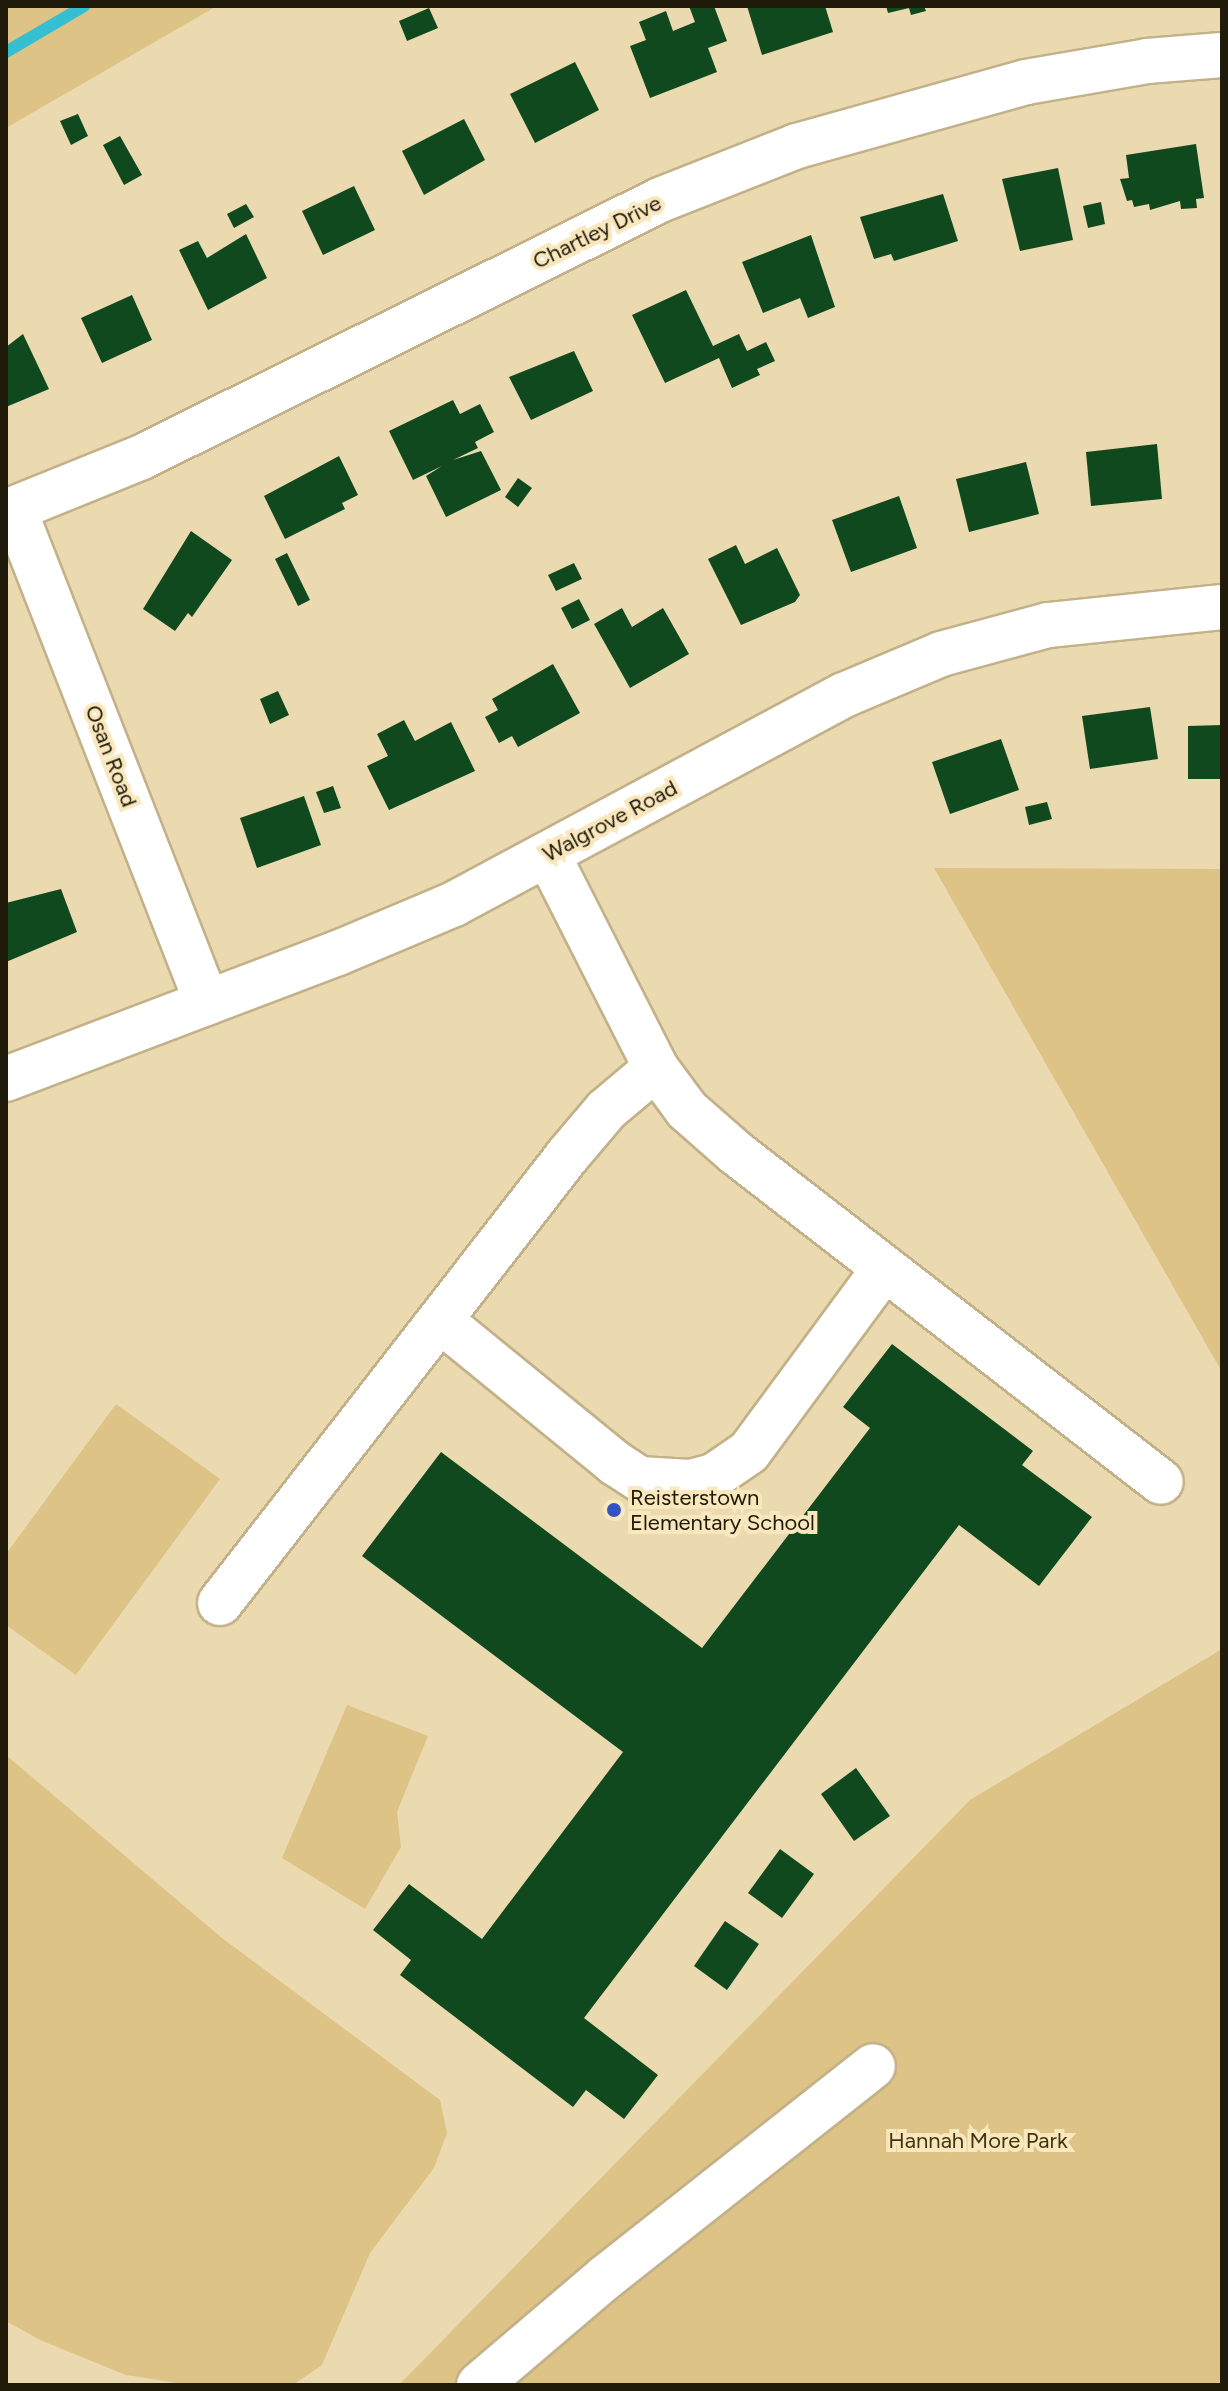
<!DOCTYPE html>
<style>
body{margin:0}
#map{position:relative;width:1228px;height:2391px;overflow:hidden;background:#ebdab0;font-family:Figtree,sans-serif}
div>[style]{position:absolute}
.green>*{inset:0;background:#dec386}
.stream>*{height:12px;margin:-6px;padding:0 6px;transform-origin:6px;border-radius:6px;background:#35bfd0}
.building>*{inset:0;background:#10491d}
.roads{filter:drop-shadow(2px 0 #c3b189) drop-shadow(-2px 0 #c3b189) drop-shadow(0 2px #c3b189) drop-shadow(0 -2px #c3b189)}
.minor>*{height:44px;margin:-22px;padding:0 22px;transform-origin:22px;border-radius:22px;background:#fff}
.dots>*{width:22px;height:22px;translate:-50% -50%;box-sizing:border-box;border:4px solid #f9e7bd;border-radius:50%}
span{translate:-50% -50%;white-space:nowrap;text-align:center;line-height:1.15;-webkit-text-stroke:8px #f9e7bd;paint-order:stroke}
.street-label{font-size:22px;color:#201a0a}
.poi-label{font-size:22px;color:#201a0a}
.left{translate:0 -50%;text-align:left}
.park-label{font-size:22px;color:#43340e}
.frame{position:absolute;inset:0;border:8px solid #201a0a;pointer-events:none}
</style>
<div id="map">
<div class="green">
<i style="clip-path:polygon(6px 6px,217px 6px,6px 128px)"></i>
<i style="clip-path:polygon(934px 868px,1222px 869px,1222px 1372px)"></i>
<i style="clip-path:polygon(116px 1404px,220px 1479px,76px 1675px,6px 1625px,6px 1554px)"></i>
<i style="clip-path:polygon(1222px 1649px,1222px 2385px,399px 2385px,970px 1800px)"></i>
<i style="clip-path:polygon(347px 1705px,428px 1736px,397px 1812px,401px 1847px,365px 1909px,282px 1858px)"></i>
<i style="clip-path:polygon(6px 1755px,222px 1938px,440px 2100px,447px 2133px,434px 2168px,370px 2253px,322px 2365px,293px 2385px,190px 2385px,126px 2375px,40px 2340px,6px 2321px)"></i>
</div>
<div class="stream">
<i style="left:6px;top:52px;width:91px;rotate:-30.5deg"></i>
</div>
<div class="building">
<i style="clip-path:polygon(689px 6px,714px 6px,727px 41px,708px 48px,717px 72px,650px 98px,630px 46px,646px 40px,639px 22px,666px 11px,673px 31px,695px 22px)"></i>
<i style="clip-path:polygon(747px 6px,825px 6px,833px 32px,762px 55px)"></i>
<i style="clip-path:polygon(886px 6px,924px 6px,926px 11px,911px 15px,909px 8px,888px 13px)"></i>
<i style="clip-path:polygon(429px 8px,438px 28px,407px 41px,399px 21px)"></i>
<i style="clip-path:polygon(575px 62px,599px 110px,535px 143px,510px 94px)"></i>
<i style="clip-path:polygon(78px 114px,88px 136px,71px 145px,60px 121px)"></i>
<i style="clip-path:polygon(464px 119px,485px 160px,424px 195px,402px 151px)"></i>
<i style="clip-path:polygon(120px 136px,142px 175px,124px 185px,103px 145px)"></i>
<i style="clip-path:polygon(1196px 144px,1204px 198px,1196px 199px,1197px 208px,1181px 209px,1180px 201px,1150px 210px,1149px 204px,1134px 207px,1132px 200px,1127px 201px,1120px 179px,1129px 178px,1126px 155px)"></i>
<i style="clip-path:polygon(1058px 168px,1073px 240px,1020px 251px,1002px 179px)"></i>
<i style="clip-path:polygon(354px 186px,375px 230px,323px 255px,302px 211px)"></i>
<i style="clip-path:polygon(943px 194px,958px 241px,894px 261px,891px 254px,874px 259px,860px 217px)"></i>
<i style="clip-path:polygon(1101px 202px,1105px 224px,1088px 228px,1083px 206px)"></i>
<i style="clip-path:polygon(246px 204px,254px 217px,234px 228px,227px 214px)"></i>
<i style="clip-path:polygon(246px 234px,267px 278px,208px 310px,179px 250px,198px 241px,207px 258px)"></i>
<i style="clip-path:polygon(811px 235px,835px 307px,808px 318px,800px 298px,763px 313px,742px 262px)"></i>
<i style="clip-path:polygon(686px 290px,713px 346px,739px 334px,747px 351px,766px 342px,775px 361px,757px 369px,760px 375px,732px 388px,719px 358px,665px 383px,632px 315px)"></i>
<i style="clip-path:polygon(132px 295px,152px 340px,102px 363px,81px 318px)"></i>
<i style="clip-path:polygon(23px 334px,49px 389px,6px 407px,6px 347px)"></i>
<i style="clip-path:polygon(574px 351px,593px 391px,531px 420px,509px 377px)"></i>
<i style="clip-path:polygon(453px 400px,460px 414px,480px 404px,494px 432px,475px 442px,478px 448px,453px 460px,481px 451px,501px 490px,446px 517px,426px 476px,442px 466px,413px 480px,389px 431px)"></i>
<i style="clip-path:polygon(1157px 444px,1162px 499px,1091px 506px,1086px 452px)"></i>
<i style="clip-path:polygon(339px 456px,358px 495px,342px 503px,345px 509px,285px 539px,264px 496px)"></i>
<i style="clip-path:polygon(1026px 462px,1039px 514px,969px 532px,956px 479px)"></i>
<i style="clip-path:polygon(518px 478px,532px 488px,518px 507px,505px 497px)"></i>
<i style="clip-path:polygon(899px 496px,917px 548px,851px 572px,832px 520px)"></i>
<i style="clip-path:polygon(191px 531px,232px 560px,192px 617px,188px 613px,175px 631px,143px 609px)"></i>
<i style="clip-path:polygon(736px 545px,745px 564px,777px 548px,800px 595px,795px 602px,741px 625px,708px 559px)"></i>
<i style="clip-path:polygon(287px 553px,310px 600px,298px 606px,275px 559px)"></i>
<i style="clip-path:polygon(574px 563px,582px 579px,556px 591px,548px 575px)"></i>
<i style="clip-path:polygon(579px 599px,590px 620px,572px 629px,561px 608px)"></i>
<i style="clip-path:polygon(622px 608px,632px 627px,663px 608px,689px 654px,630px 688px,594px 624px)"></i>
<i style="clip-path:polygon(553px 664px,580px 713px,518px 747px,512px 736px,499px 743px,485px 717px,498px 710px,492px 699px)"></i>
<i style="clip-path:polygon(278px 691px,289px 715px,270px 724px,260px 699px)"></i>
<i style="clip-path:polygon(1150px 707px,1158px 759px,1090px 769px,1082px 716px)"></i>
<i style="clip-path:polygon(404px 720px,415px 741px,451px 722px,475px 771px,389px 810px,367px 766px,388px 756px,377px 734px)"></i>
<i style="clip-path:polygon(1222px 725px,1222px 779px,1188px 779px,1188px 726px)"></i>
<i style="clip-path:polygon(1001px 739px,1019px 790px,950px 814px,932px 762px)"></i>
<i style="clip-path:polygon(333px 786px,341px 808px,324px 813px,316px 792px)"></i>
<i style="clip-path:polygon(304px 796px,321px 845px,257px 868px,240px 818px)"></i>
<i style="clip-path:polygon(1047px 802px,1052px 819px,1029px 825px,1025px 807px)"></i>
<i style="clip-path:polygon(61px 889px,77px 932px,6px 962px,6px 903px)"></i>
<i style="clip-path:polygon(892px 1344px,1033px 1451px,1022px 1465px,1092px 1517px,1039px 1586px,959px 1525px,584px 2018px,658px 2075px,624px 2119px,586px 2090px,573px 2107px,400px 1975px,411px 1960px,373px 1930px,409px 1884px,482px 1939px,623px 1752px,362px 1556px,441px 1452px,702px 1648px,870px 1428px,843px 1407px)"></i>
<i style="clip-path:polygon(856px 1768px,890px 1816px,854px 1841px,821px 1794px)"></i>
<i style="clip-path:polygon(780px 1849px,814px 1874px,782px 1918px,748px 1893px)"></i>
<i style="clip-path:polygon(725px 1921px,759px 1944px,727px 1990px,694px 1966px)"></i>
</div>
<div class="roads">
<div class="minor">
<i style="left:14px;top:509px;width:530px;rotate:68.66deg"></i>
<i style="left:6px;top:512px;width:147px;rotate:-22deg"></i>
<i style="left:142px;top:457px;width:578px;rotate:-26.39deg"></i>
<i style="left:660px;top:200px;width:147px;rotate:-21.5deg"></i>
<i style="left:797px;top:146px;width:238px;rotate:-15.6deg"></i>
<i style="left:1026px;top:82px;width:123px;rotate:-9.8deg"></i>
<i style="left:1147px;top:61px;width:75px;rotate:-4.6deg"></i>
<i style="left:548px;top:855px;width:239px;rotate:63.1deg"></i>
<i style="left:6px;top:1079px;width:355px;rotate:-20.8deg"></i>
<i style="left:338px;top:953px;width:126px;rotate:-22.9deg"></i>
<i style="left:454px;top:904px;width:442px;rotate:-28.2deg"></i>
<i style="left:844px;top:695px;width:105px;rotate:-22.9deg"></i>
<i style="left:941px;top:654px;width:111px;rotate:-15.2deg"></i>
<i style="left:1048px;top:625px;width:175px;rotate:-5.9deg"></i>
<i style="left:441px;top:1321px;width:225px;rotate:39.2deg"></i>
<i style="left:615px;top:1463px;width:30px;rotate:33deg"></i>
<i style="left:640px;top:1479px;width:50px;rotate:3.4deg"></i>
<i style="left:690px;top:1482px;width:25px;rotate:-14deg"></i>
<i style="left:714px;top:1476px;width:42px;rotate:-34.4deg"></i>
<i style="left:749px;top:1452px;width:226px;rotate:-53.6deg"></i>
<i style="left:220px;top:1603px;width:567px;rotate:-52.16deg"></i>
<i style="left:568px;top:1155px;width:59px;rotate:-49.8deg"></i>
<i style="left:606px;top:1110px;width:65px;rotate:-40deg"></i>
<i style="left:656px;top:1068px;width:52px;rotate:53.6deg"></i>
<i style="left:687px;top:1110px;width:65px;rotate:41.3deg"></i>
<i style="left:736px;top:1153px;width:537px;rotate:37.74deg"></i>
<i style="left:479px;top:2385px;width:167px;rotate:-40.4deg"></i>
<i style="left:606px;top:2277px;width:340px;rotate:-38.3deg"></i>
</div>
</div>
<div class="dots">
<i style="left:614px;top:1510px;background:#3353c4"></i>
</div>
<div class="street-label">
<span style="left:597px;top:232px;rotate:-26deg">Chartley Drive</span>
<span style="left:111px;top:756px;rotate:69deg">Osan Road</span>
<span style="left:610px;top:821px;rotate:-28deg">Walgrove Road</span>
</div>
<div class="poi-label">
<span class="left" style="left:630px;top:1510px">Reisterstown<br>Elementary School</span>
</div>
<div class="park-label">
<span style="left:978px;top:2141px">Hannah More Park</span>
</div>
<div class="frame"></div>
</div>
